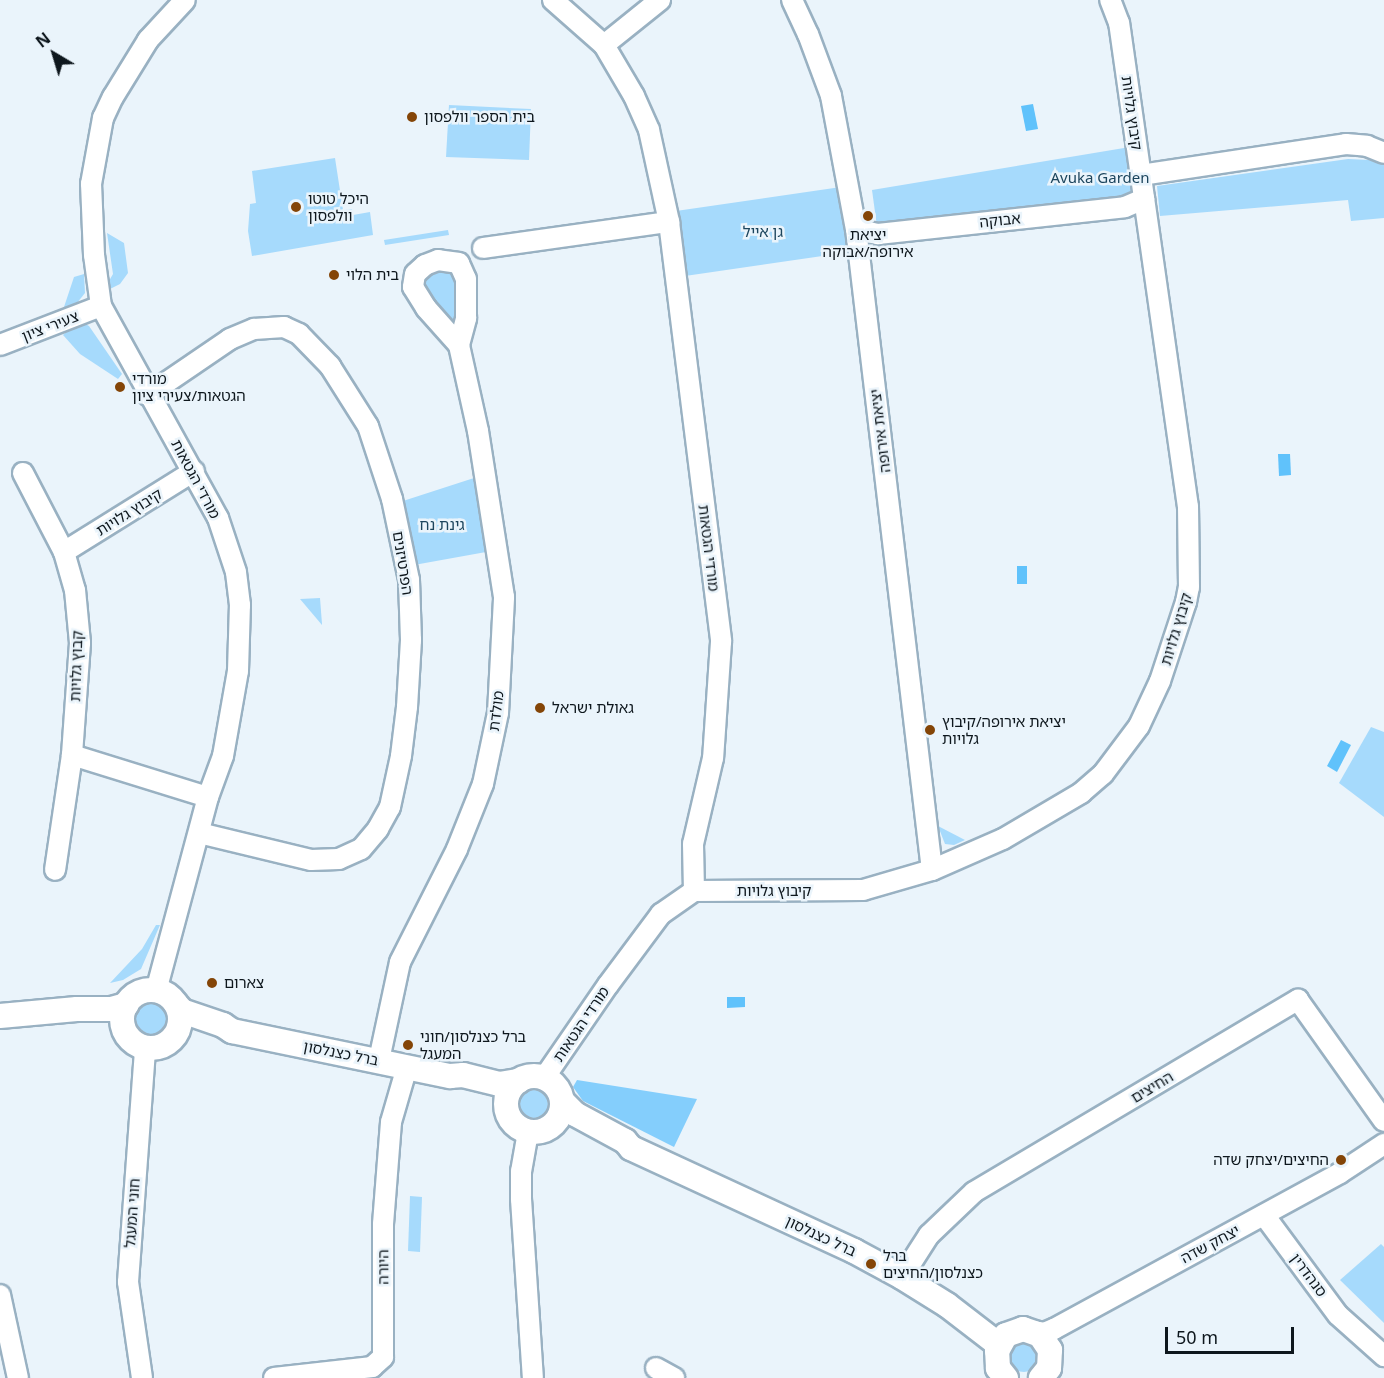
<!DOCTYPE html>
<meta charset="utf-8">
<style>
body{margin:0}
#map{position:relative;width:1384px;height:1378px;overflow:hidden;background:#eaf4fb;font-family:"Noto Sans","Noto Sans Hebrew",sans-serif}
div>[style]{position:absolute}
.green>*{inset:0;background:#a6dafc}
.round{border-radius:50%}
.forest>*{inset:0;background:#84cefc}
.water>*{inset:0;background:#60c2fb}
.roads{filter:drop-shadow(2px 0 #99b1c2) drop-shadow(-2px 0 #99b1c2) drop-shadow(0 2px #99b1c2) drop-shadow(0 -2px #99b1c2)}
.minor>*{height:20px;margin:-10px;padding:0 10px;transform-origin:10px;border-radius:10px;background:#fff}
.tertiary>*{height:24px;margin:-12px;padding:0 12px;transform-origin:12px;border-radius:12px;background:#fff}
.tertiary>.ring{margin:-12px;padding:0;box-sizing:content-box;background:none;border:24px solid #fff;border-radius:50%}
.dots>*{width:16px;height:16px;translate:-50% -50%;box-sizing:border-box;border:3px solid #eaf4fb;border-radius:50%}
span{translate:-50% -50%;white-space:nowrap;text-align:center;line-height:1.15;-webkit-text-stroke:5px #eaf4fb;paint-order:stroke}
.street-label{font-size:15px;color:#0e171d}
.poi-label{font-size:15px;color:#0e171d}
.left{translate:0 -50%;text-align:left}
.right{translate:-100% -50%;text-align:right}
.park-label{font-size:15px;color:#1c455d}
.north{position:absolute;left:24px;top:24px;width:60px;height:60px;-webkit-text-stroke:4px #eaf4fb;paint-order:stroke;rotate:322deg;font-size:16px;font-weight:700;line-height:24px;text-align:center;color:#0e171d}
.north::after{content:'';display:block;margin:auto;width:21px;height:27px;background:#0e171d;clip-path:polygon(50% 0,100% 100%,50% 72%,0 100%)}
.scale{position:absolute;left:1165px;top:1327px;width:129px;height:27px;box-sizing:border-box;border:3px solid #0e171d;border-top:0;padding-left:8px;font-size:18px;line-height:21px;white-space:nowrap;color:#0e171d;-webkit-text-stroke:4px #eaf4fb;paint-order:stroke}
</style>
<div id="map">
<div class="green">
<i style="clip-path:polygon(449px 105px,531px 109px,529px 160px,446px 157px)"></i>
<i style="clip-path:polygon(1136px 146px,1144px 199px,878px 234px,872px 190px)"></i>
<i style="clip-path:polygon(335px 158px,343px 210px,352px 209px,353px 215px,370px 212px,373px 235px,252px 256px,248px 231px,250px 204px,256px 203px,252px 171px)"></i>
<i style="clip-path:polygon(1348px 159px,1369px 160px,1384px 165px,1384px 218px,1351px 221px,1348px 200px,1160px 216px,1157px 186px)"></i>
<i style="clip-path:polygon(841px 187px,850px 252px,685px 276px,676px 211px)"></i>
<i style="clip-path:polygon(448px 230px,449px 235px,385px 245px,384px 240px)"></i>
<i style="clip-path:polygon(107px 233px,124px 243px,128px 273px,120px 284px,110px 289px,106px 286px,113px 274px)"></i>
<i style="clip-path:polygon(459px 263px,459px 345px,415px 274px)"></i>
<i style="clip-path:polygon(84px 274px,85px 293px,77px 303px,63px 310px,74px 277px)"></i>
<i style="clip-path:polygon(82px 322px,89px 326px,122px 374px,118px 379px,80px 354px,63px 335px,74px 324px)"></i>
<i style="clip-path:polygon(474px 478px,486px 552px,414px 565px,403px 501px)"></i>
<i style="clip-path:polygon(320px 598px,322px 624px,322px 625px,300px 599px)"></i>
<i style="clip-path:polygon(1371px 727px,1384px 732px,1384px 817px,1339px 783px)"></i>
<i style="clip-path:polygon(938px 826px,965px 840px,954px 845px,945px 844px)"></i>
<i style="clip-path:polygon(156px 925px,160px 925px,141px 969px,123px 980px,110px 983px,142px 949px)"></i>
<i class="round" style="left:133px;top:1002px;width:34px;height:34px"></i>
<i class="round" style="left:520px;top:1090px;width:28px;height:28px"></i>
<i style="clip-path:polygon(410px 1196px,422px 1197px,420px 1252px,408px 1251px)"></i>
<i style="clip-path:polygon(1381px 1244px,1384px 1247px,1384px 1323px,1340px 1280px)"></i>
<i class="round" style="left:1009px;top:1342px;width:30px;height:30px"></i>
</div>
<div class="forest">
<i style="clip-path:polygon(577px 1080px,697px 1099px,674px 1147px,583px 1101px,573px 1087px)"></i>
</div>
<div class="water">
<i style="clip-path:polygon(1033px 104px,1038px 129px,1026px 131px,1021px 106px)"></i>
<i style="clip-path:polygon(1278px 454px,1290px 454px,1291px 475px,1279px 476px)"></i>
<i style="clip-path:polygon(1017px 566px,1027px 566px,1027px 584px,1017px 584px)"></i>
<i style="clip-path:polygon(1341px 740px,1351px 745px,1337px 772px,1327px 766px)"></i>
<i style="clip-path:polygon(727px 997px,745px 997px,745px 1007px,727px 1008px)"></i>
</div>
<div class="roads">
<div class="minor">
<i style="left:553px;top:0;width:68px;rotate:41.4deg"></i>
<i style="left:604px;top:45px;width:59px;rotate:59.5deg"></i>
<i style="left:634px;top:96px;width:37px;rotate:66deg"></i>
<i style="left:649px;top:130px;width:94px;rotate:77.7deg"></i>
<i style="left:669px;top:222px;width:423px;rotate:82.9deg"></i>
<i style="left:721px;top:642px;width:116px;rotate:93.9deg"></i>
<i style="left:713px;top:758px;width:88px;rotate:103.1deg"></i>
<i style="left:693px;top:844px;width:47px;rotate:88.8deg"></i>
<i style="left:792px;top:0;width:38px;rotate:65deg"></i>
<i style="left:808px;top:34px;width:66px;rotate:69.6deg"></i>
<i style="left:831px;top:96px;width:135px;rotate:79.4deg"></i>
<i style="left:856px;top:229px;width:645px;rotate:83.24deg"></i>
<i style="left:604px;top:45px;width:72px;rotate:-38.8deg"></i>
<i style="left:1141px;top:175px;width:207px;rotate:-8.6deg"></i>
<i style="left:1346px;top:144px;width:21px;rotate:5deg"></i>
<i style="left:1367px;top:146px;width:18px;rotate:22deg"></i>
<i style="left:856px;top:229px;width:23px;rotate:13deg"></i>
<i style="left:878px;top:234px;width:248px;rotate:-6.2deg"></i>
<i style="left:1125px;top:207px;width:21px;rotate:-23deg"></i>
<i style="left:483px;top:248px;width:188px;rotate:-8deg"></i>
<i style="left:0;top:345px;width:108px;rotate:-21.1deg"></i>
<i style="left:148px;top:395px;width:99px;rotate:-34.3deg"></i>
<i style="left:230px;top:339px;width:26px;rotate:-23deg"></i>
<i style="left:254px;top:329px;width:30px;rotate:-4deg"></i>
<i style="left:284px;top:327px;width:17px;rotate:25deg"></i>
<i style="left:299px;top:334px;width:45px;rotate:45.9deg"></i>
<i style="left:330px;top:366px;width:71px;rotate:57.7deg"></i>
<i style="left:368px;top:426px;width:77px;rotate:71.8deg"></i>
<i style="left:392px;top:499px;width:83px;rotate:78.1deg"></i>
<i style="left:409px;top:580px;width:60px;rotate:88.1deg"></i>
<i style="left:411px;top:640px;width:67px;rotate:93.4deg"></i>
<i style="left:407px;top:707px;width:49px;rotate:97deg"></i>
<i style="left:401px;top:756px;width:52px;rotate:102.2deg"></i>
<i style="left:390px;top:807px;width:25px;rotate:119deg"></i>
<i style="left:378px;top:829px;width:26px;rotate:130deg"></i>
<i style="left:361px;top:849px;width:24px;rotate:156deg"></i>
<i style="left:339px;top:859px;width:28px;rotate:178deg"></i>
<i style="left:311px;top:860px;width:115px;rotate:-166.4deg"></i>
<i style="left:23px;top:473px;width:89px;rotate:62.6deg"></i>
<i style="left:64px;top:552px;width:40px;rotate:74deg"></i>
<i style="left:75px;top:590px;width:53px;rotate:84.6deg"></i>
<i style="left:80px;top:643px;width:112px;rotate:94.1deg"></i>
<i style="left:72px;top:755px;width:116px;rotate:98.4deg"></i>
<i style="left:64px;top:552px;width:153px;rotate:-31.9deg"></i>
<i style="left:72px;top:755px;width:142px;rotate:17.2deg"></i>
<i style="left:694px;top:891px;width:169px;rotate:-0.3deg"></i>
<i style="left:863px;top:890px;width:72px;rotate:-16.2deg"></i>
<i style="left:932px;top:870px;width:77px;rotate:-23.6deg"></i>
<i style="left:1003px;top:839px;width:91px;rotate:-30.5deg"></i>
<i style="left:1081px;top:793px;width:29px;rotate:-41deg"></i>
<i style="left:1103px;top:774px;width:60px;rotate:-53.1deg"></i>
<i style="left:1139px;top:726px;width:50px;rotate:-65deg"></i>
<i style="left:1160px;top:681px;width:83px;rotate:-71.8deg"></i>
<i style="left:1186px;top:602px;width:15px;rotate:-79deg"></i>
<i style="left:1189px;top:587px;width:80px;rotate:-90.7deg"></i>
<i style="left:1188px;top:507px;width:489px;rotate:-98.1deg"></i>
<i style="left:1119px;top:23px;width:25px;rotate:-111deg"></i>
<i style="left:156px;top:991px;width:201px;rotate:-75deg"></i>
<i style="left:208px;top:797px;width:44px;rotate:-69.9deg"></i>
<i style="left:223px;top:756px;width:86px;rotate:-80deg"></i>
<i style="left:238px;top:671px;width:66px;rotate:-88.3deg"></i>
<i style="left:240px;top:605px;width:33px;rotate:-97deg"></i>
<i style="left:236px;top:572px;width:57px;rotate:-108.4deg"></i>
<i style="left:218px;top:518px;width:242px;rotate:-118.9deg"></i>
<i style="left:101px;top:306px;width:51px;rotate:-97.8deg"></i>
<i style="left:94px;top:255px;width:71px;rotate:-92.4deg"></i>
<i style="left:91px;top:184px;width:67px;rotate:-79.7deg"></i>
<i style="left:103px;top:118px;width:23px;rotate:-65deg"></i>
<i style="left:113px;top:97px;width:67px;rotate:-58.4deg"></i>
<i style="left:148px;top:40px;width:54px;rotate:-47.2deg"></i>
<i style="left:379px;top:1060px;width:100px;rotate:-77.9deg"></i>
<i style="left:400px;top:962px;width:127px;rotate:-63.2deg"></i>
<i style="left:457px;top:849px;width:70px;rotate:-68.2deg"></i>
<i style="left:483px;top:784px;width:73px;rotate:-78.1deg"></i>
<i style="left:498px;top:713px;width:116px;rotate:-87deg"></i>
<i style="left:504px;top:597px;width:168px;rotate:-98.9deg"></i>
<i style="left:478px;top:431px;width:88px;rotate:-102.5deg"></i>
<i style="left:459px;top:345px;width:28px;rotate:-75deg"></i>
<i style="left:466px;top:318px;width:39px;rotate:-90deg"></i>
<i style="left:466px;top:279px;width:17px;rotate:-114deg"></i>
<i style="left:459px;top:263px;width:21px;rotate:-172deg"></i>
<i style="left:438px;top:260px;width:14px;rotate:159deg"></i>
<i style="left:425px;top:265px;width:13px;rotate:138deg"></i>
<i style="left:415px;top:274px;width:13px;rotate:99deg"></i>
<i style="left:413px;top:287px;width:25px;rotate:58deg"></i>
<i style="left:426px;top:308px;width:50px;rotate:48.3deg"></i>
<i style="left:544px;top:1078px;width:113px;rotate:-55.5deg"></i>
<i style="left:608px;top:985px;width:89px;rotate:-53.3deg"></i>
<i style="left:661px;top:914px;width:40px;rotate:-34.9deg"></i>
<i style="left:528px;top:1132px;width:40px;rotate:100deg"></i>
<i style="left:521px;top:1171px;width:28px;rotate:90deg"></i>
<i style="left:521px;top:1199px;width:179px;rotate:86.2deg"></i>
<i style="left:1264px;top:1215px;width:124px;rotate:53.5deg"></i>
<i style="left:1338px;top:1315px;width:62px;rotate:41.7deg"></i>
<i style="left:902px;top:1277px;width:50px;rotate:-57.3deg"></i>
<i style="left:929px;top:1235px;width:62px;rotate:-43.7deg"></i>
<i style="left:974px;top:1192px;width:377px;rotate:-30.7deg"></i>
<i style="left:1298px;top:1000px;width:148px;rotate:54.6deg"></i>
<i style="left:0;top:1295px;width:85px;rotate:77.8deg"></i>
<i style="left:1032px;top:1331px;width:12px;rotate:9deg"></i>
<i style="left:1044px;top:1333px;width:11px;rotate:-22deg"></i>
<i style="left:1054px;top:1329px;width:326px;rotate:-28.6deg"></i>
<i style="left:1340px;top:1173px;width:53px;rotate:-33.4deg"></i>
<i style="left:656px;top:1368px;width:21px;rotate:29deg"></i>
<i style="left:142px;top:1378px;width:97px;rotate:-98.3deg"></i>
<i style="left:128px;top:1282px;width:235px;rotate:-85.8deg"></i>
<i style="left:274px;top:1378px;width:99px;rotate:-6.4deg"></i>
<i style="left:372px;top:1367px;width:15px;rotate:-42deg"></i>
<i style="left:383px;top:1357px;width:133px;rotate:-90deg"></i>
<i style="left:383px;top:1224px;width:102px;rotate:-85.5deg"></i>
<i style="left:391px;top:1122px;width:57px;rotate:-73.8deg"></i>
</div>
<div class="tertiary">
<i class="ring" style="left:122px;top:990px;width:34px;height:34px"></i>
<i style="left:176px;top:1004px;width:9px;rotate:49deg"></i>
<i style="left:182px;top:1011px;width:43px;rotate:18.9deg"></i>
<i style="left:223px;top:1025px;width:11px;rotate:34deg"></i>
<i style="left:232px;top:1031px;width:223px;rotate:11.7deg"></i>
<i style="left:450px;top:1076px;width:13px;rotate:-4deg"></i>
<i style="left:463px;top:1075px;width:37px;rotate:14deg"></i>
<i style="left:499px;top:1084px;width:20px;rotate:-9deg"></i>
<i style="left:0;top:1016px;width:77px;rotate:-5.2deg"></i>
<i style="left:77px;top:1009px;width:34px"></i>
<i style="left:111px;top:1009px;width:16px;rotate:-15deg"></i>
<i class="ring" style="left:506px;top:1076px;width:32px;height:32px"></i>
<i style="left:562px;top:1101px;width:18px;rotate:45deg"></i>
<i style="left:575px;top:1114px;width:57px;rotate:28.4deg"></i>
<i style="left:625px;top:1141px;width:9px;rotate:49deg"></i>
<i style="left:631px;top:1148px;width:246px;rotate:24.8deg"></i>
<i style="left:854px;top:1251px;width:55px;rotate:28.4deg"></i>
<i style="left:902px;top:1277px;width:53px;rotate:31.9deg"></i>
<i style="left:947px;top:1305px;width:66px;rotate:37.6deg"></i>
<i style="left:1006px;top:1378px;width:13px;rotate:-129deg"></i>
<i style="left:998px;top:1368px;width:17px;rotate:-93deg"></i>
<i style="left:997px;top:1351px;width:18px;rotate:-61deg"></i>
<i style="left:1006px;top:1335px;width:18px;rotate:-19deg"></i>
<i style="left:1023px;top:1329px;width:18px;rotate:19deg"></i>
<i style="left:1040px;top:1335px;width:18px;rotate:56deg"></i>
<i style="left:1050px;top:1350px;width:18px;rotate:93deg"></i>
<i style="left:1049px;top:1368px;width:13px;rotate:129deg"></i>
</div>
</div>
<div class="dots">
<i style="left:412px;top:117px;background:#844507"></i>
<i style="left:296px;top:207px;background:#844507"></i>
<i style="left:868px;top:216px;background:#844507"></i>
<i style="left:334px;top:275px;background:#844507"></i>
<i style="left:120px;top:387px;background:#844507"></i>
<i style="left:540px;top:708px;background:#844507"></i>
<i style="left:930px;top:730px;background:#844507"></i>
<i style="left:212px;top:983px;background:#844507"></i>
<i style="left:408px;top:1045px;background:#844507"></i>
<i style="left:1341px;top:1160px;background:#844507"></i>
<i style="left:871px;top:1264px;background:#844507"></i>
</div>
<div class="street-label">
<span style="left:1132px;top:113px;rotate:82deg">קיבוץ גלויות</span>
<span style="left:1000px;top:220px;rotate:-6deg">אבוקה</span>
<span style="left:50px;top:326px;rotate:-21deg">צעירי ציון</span>
<span style="left:880px;top:431px;rotate:-97deg">יציאת אירופה</span>
<span style="left:196px;top:479px;rotate:62deg">מורדי הגטאות</span>
<span style="left:129px;top:512px;rotate:-32deg">קיבוץ גלויות</span>
<span style="left:709px;top:548px;rotate:83deg">מורדי הגטאות</span>
<span style="left:403px;top:563px;rotate:81deg">הפרטיזנים</span>
<span style="left:1176px;top:629px;rotate:-73deg">קיבוץ גלויות</span>
<span style="left:76px;top:666px;rotate:-88deg">קבוץ גלויות</span>
<span style="left:496px;top:711px;rotate:-83deg">מולדת</span>
<span style="left:774px;top:891px">קיבוץ גלויות</span>
<span style="left:581px;top:1024px;rotate:-56deg">מורדי הגטאות</span>
<span style="left:341px;top:1053px;rotate:11deg">ברל כצנלסון</span>
<span style="left:1152px;top:1087px;rotate:-31deg">החיצים</span>
<span style="left:132px;top:1213px;rotate:-86deg">חוני המעגל</span>
<span style="left:821px;top:1236px;rotate:25deg">ברל כצנלסון</span>
<span style="left:1210px;top:1244px;rotate:-28deg">יצחק שדה</span>
<span style="left:383px;top:1267px;rotate:-90deg">היורה</span>
<span style="left:1309px;top:1275px;rotate:53deg">סנהדרין</span>
</div>
<div class="poi-label">
<span class="left" style="left:424px;top:117px">בית הספר וולפסון</span>
<span class="left" style="left:308px;top:207px">היכל טוטו<br>וולפסון</span>
<span style="left:868px;top:243px">יציאת<br>אירופה/אבוקה</span>
<span class="left" style="left:346px;top:275px">בית הלוי</span>
<span class="left" style="left:132px;top:387px">מורדי<br>הגטאות/צעירי ציון</span>
<span class="left" style="left:552px;top:708px">גאולת ישראל</span>
<span class="left" style="left:942px;top:730px">יציאת אירופה/קיבוץ<br>גלויות</span>
<span class="left" style="left:224px;top:983px">צארום</span>
<span class="left" style="left:420px;top:1045px">ברל כצנלסון/חוני<br>המעגל</span>
<span class="right" style="left:1329px;top:1160px">החיצים/יצחק שדה</span>
<span class="left" style="left:883px;top:1264px">ברל<br>כצנלסון/החיצים</span>
</div>
<div class="park-label">
<span style="left:1100px;top:178px">Avuka Garden</span>
<span style="left:763px;top:232px">גן אייל</span>
<span style="left:442px;top:525px">גינת נח</span>
</div>
<div class="north">N</div>
<div class="scale">50 m</div>
</div>
